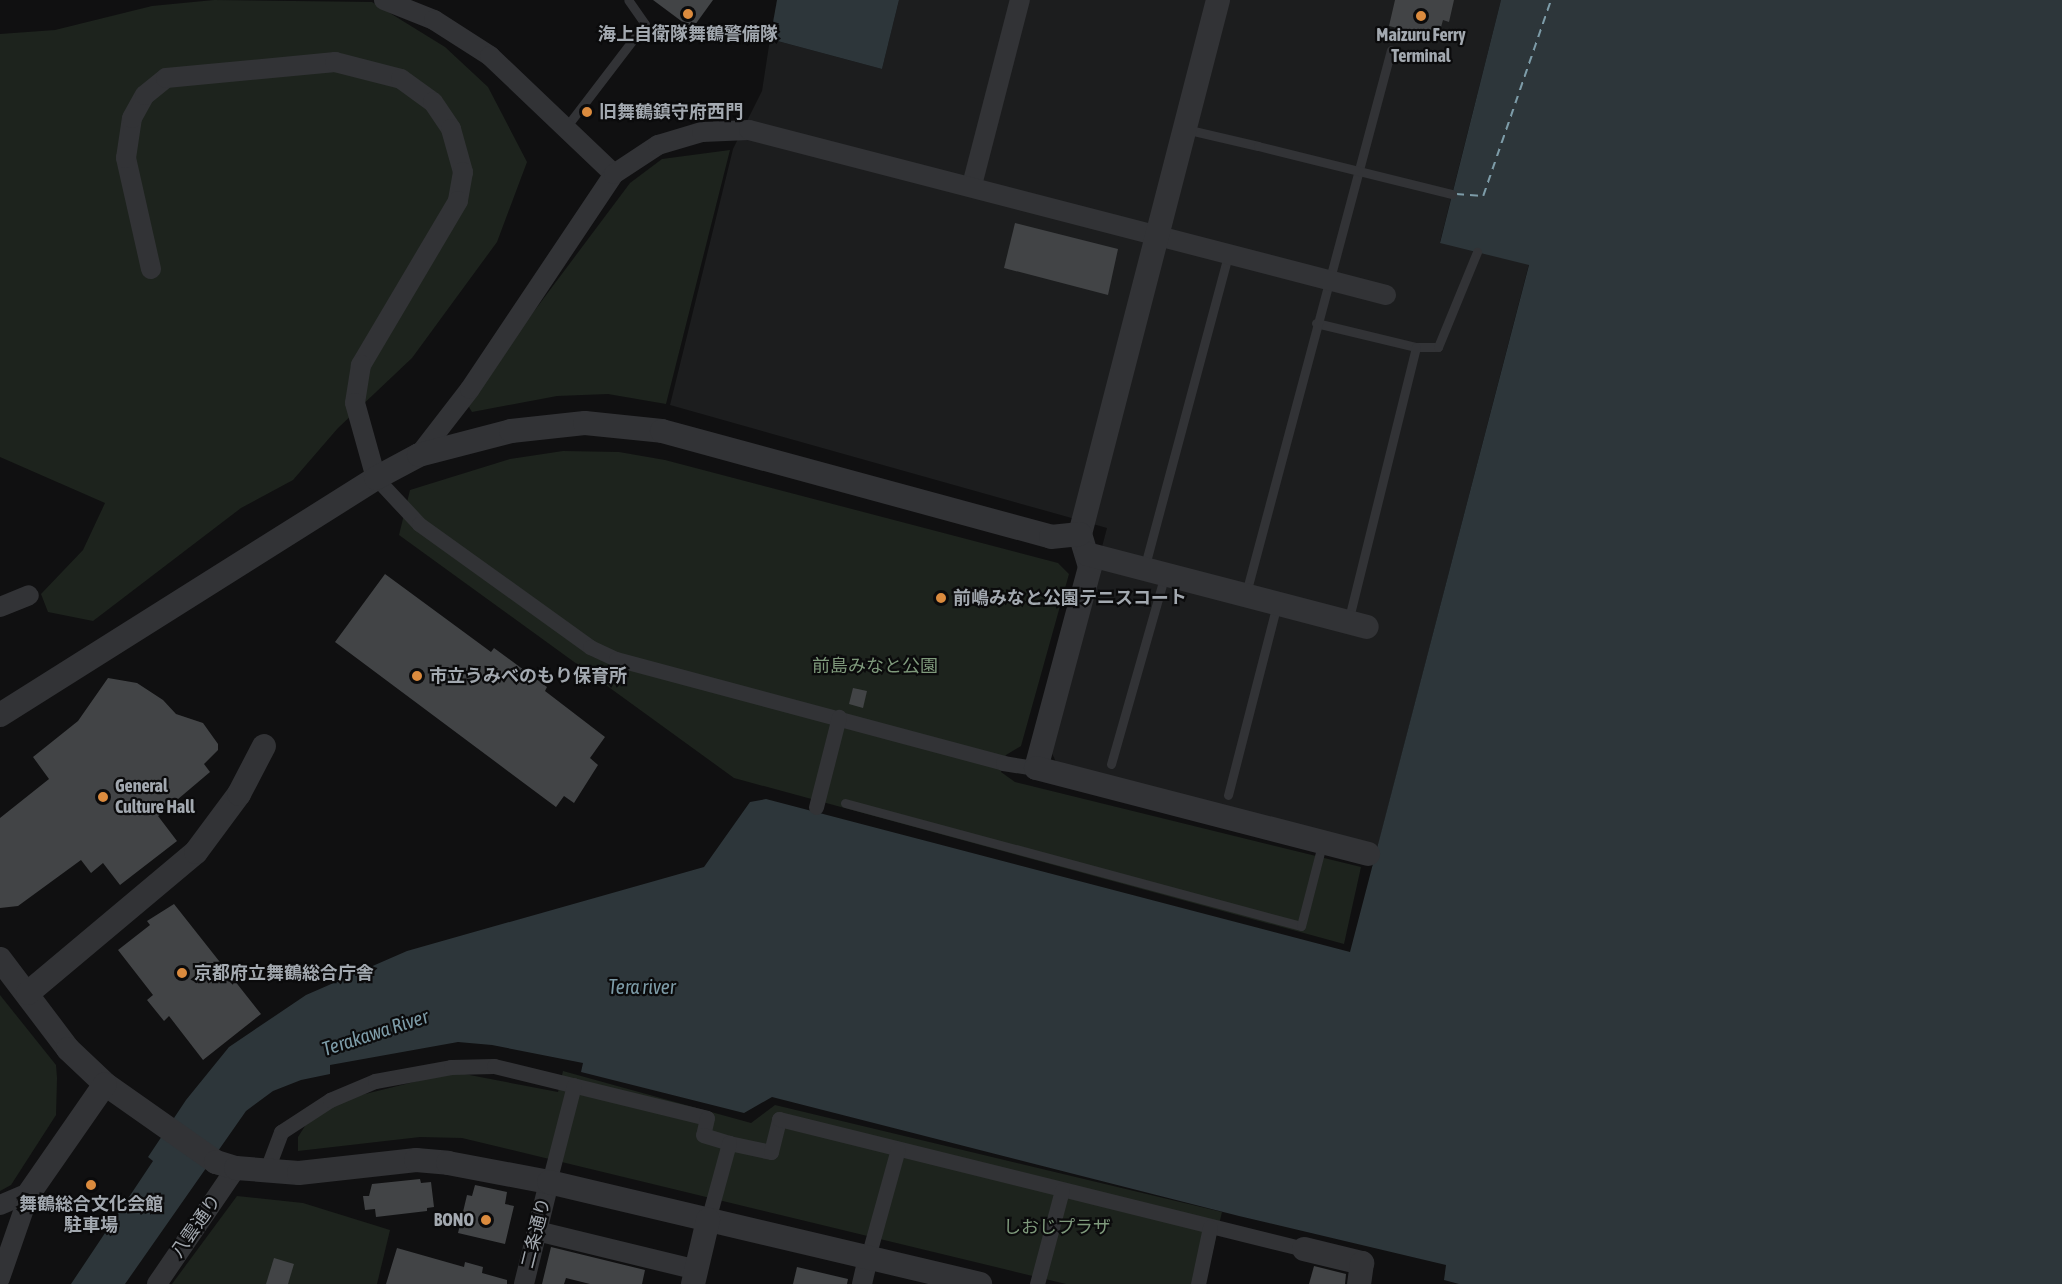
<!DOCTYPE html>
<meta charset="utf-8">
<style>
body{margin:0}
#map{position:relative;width:2062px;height:1284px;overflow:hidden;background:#101011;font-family:"Asap Condensed","Noto Sans JP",sans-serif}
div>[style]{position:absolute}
.built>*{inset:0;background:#1c1d1e}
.green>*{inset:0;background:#1d231d}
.water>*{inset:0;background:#2d363a}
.ferry>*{height:1.5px;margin-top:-0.75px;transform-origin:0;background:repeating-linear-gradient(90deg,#7d9ca8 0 8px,transparent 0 14px)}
.building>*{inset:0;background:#424446}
.service>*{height:9px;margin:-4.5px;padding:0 4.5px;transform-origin:4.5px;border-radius:4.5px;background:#323336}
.pedestrian>*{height:15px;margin:-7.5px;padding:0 7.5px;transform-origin:7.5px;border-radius:7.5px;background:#323336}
.minor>*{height:20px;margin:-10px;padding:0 10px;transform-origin:10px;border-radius:10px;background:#323336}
.tertiary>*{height:24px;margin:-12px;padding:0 12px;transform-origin:12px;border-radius:12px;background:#323336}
.service-bridge>*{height:9px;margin:-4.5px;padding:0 4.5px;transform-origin:4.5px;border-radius:4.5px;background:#323336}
.dots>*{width:16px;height:16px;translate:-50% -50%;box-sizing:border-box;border:3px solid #0b0b0c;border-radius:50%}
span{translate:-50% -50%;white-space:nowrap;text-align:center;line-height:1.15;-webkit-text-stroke:4.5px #0b0b0c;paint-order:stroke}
.poi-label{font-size:18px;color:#a3a9b0;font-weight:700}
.left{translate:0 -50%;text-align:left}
.right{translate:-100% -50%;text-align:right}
.park-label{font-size:18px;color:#7f9a7c}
.street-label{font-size:18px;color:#a3a9b0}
.water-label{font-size:20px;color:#7d9ca8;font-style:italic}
</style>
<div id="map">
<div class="built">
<i style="clip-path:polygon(899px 0,1501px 0,1440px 242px,1529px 264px,1378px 846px,1058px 766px,1049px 747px,1107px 528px,670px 405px,733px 149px,762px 91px,770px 39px,882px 69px)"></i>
</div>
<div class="green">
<i style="clip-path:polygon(214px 0,372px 2px,445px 47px,488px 87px,527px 162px,497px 242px,412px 358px,338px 428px,293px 480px,241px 508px,93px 621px,48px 612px,41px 594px,83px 550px,105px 503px,0 457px,0 34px,55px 30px,152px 6px)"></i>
<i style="clip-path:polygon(730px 150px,666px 404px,608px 394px,557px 396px,472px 412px,466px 402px,630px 183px,662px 159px)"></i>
<i style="clip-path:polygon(563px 451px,619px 452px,665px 460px,1058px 563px,1069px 574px,1021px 746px,1006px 755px,1001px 772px,1015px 782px,1361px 867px,1344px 944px,734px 778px,399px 535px,410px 490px,510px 459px)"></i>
<i style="clip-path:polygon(0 995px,56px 1065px,57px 1078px,56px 1115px,11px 1185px,0 1191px)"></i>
<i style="clip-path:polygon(563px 1071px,751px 1123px,775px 1105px,1222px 1212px,1205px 1284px,1066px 1284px,462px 1138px,420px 1137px,298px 1151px,298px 1137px,305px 1126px,337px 1101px,454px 1072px,558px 1092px)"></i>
<i style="clip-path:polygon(237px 1196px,303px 1203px,390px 1230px,377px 1284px,172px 1284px)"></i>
</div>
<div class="water">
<i style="clip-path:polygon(777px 0,899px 0,882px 69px,770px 39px)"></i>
<i style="clip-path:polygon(1501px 0,2062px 0,2062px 1284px,1459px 1284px,1444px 1280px,1446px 1265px,1239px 1216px,772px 1097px,744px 1113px,581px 1072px,583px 1063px,492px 1045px,458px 1042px,330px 1065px,330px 1074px,301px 1080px,273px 1091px,246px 1111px,125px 1284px,71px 1284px,153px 1161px,148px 1157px,186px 1100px,229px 1047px,306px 995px,407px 951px,704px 867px,750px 802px,766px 799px,1350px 952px,1529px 265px,1440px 243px)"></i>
</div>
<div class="ferry">
<i style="left:1456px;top:194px;width:27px;rotate:4deg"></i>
<i style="left:1483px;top:196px;width:207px;rotate:-70.9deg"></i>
</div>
<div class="building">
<i style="clip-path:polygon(653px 0,713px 0,692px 29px)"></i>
<i style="clip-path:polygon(1395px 0,1454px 0,1449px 22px,1443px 20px,1438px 38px,1389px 26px)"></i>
<i style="clip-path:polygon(1015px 223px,1118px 249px,1108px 295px,1004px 268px)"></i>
<i style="clip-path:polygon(385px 574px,491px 652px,494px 648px,547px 687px,545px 691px,605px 737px,590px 758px,598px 765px,574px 803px,564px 796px,556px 807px,335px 642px)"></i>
<i style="clip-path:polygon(108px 678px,137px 683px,163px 700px,176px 714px,203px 723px,218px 744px,218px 750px,204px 764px,210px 772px,158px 816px,177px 841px,120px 885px,103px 863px,91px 873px,81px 860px,18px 906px,0 908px,0 818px,49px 779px,33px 757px,78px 721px)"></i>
<i style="clip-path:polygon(853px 688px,867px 691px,863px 708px,849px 704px)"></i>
<i style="clip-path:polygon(174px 904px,261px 1014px,203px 1060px,169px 1016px,164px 1021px,147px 1000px,153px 995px,118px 950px,150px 925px,147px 921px)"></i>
<i style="clip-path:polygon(420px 1179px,421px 1183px,431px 1182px,434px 1207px,427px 1208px,427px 1211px,376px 1217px,375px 1209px,365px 1210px,363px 1196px,369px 1196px,372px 1184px)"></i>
<i style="clip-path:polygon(475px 1185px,507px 1192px,505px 1204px,514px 1206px,505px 1244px,458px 1233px,467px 1195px,472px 1196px)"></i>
<i style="clip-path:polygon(551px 1247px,645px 1270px,642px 1284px,590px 1284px,566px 1278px,564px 1284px,542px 1284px)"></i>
<i style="clip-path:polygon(397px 1248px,464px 1267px,465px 1262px,483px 1267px,482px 1273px,507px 1280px,507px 1284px,386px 1284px)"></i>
<i style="clip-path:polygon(274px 1258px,294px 1264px,288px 1284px,266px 1284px)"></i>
<i style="clip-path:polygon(1314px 1266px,1346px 1274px,1345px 1284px,1309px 1284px)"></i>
<i style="clip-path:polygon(797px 1267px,848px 1279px,847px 1284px,793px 1284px)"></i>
</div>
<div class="service">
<i style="left:567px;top:126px;width:128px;rotate:-52.6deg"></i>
<i style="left:645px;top:24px;width:29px;rotate:-125deg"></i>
<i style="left:1185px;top:129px;width:75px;rotate:13.1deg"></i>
<i style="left:1316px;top:323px;width:103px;rotate:13.5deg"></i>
<i style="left:1416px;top:347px;width:22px"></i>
<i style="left:1438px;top:347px;width:103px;rotate:-67.7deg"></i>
<i style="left:1144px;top:569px;width:325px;rotate:-75deg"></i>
<i style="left:1246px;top:593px;width:562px;rotate:-75.05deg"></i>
<i style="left:1348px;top:622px;width:283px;rotate:-76.1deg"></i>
<i style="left:1111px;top:764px;width:197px;rotate:-74.1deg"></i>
<i style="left:1228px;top:795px;width:197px;rotate:-75.6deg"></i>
<i style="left:845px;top:803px;width:472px;rotate:15.1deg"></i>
<i style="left:1301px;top:926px;width:84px;rotate:-75.5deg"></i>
</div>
<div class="pedestrian">
<i style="left:376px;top:478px;width:63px;rotate:46.9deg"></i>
<i style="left:419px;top:524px;width:211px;rotate:35.7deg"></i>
<i style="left:590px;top:647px;width:29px;rotate:25deg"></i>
<i style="left:616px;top:659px;width:401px;rotate:15deg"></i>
<i style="left:1003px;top:763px;width:33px;rotate:9deg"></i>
<i style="left:816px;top:807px;width:93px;rotate:-75.7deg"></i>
<i style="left:266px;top:1172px;width:43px;rotate:-69.4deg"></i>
<i style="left:281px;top:1132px;width:59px;rotate:-33.1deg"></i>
<i style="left:330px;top:1100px;width:49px;rotate:-22.9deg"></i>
<i style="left:375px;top:1081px;width:77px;rotate:-10.4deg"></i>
<i style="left:451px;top:1067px;width:43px;rotate:-1.3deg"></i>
<i style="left:494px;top:1066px;width:219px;rotate:13.7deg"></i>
<i style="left:707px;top:1118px;width:17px;rotate:103deg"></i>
<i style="left:703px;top:1135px;width:27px;rotate:17deg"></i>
<i style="left:729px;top:1143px;width:43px;rotate:12.1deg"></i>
<i style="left:771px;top:1152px;width:34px;rotate:-76deg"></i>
<i style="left:779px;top:1119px;width:541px;rotate:13.91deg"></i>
<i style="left:549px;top:1182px;width:100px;rotate:-75.5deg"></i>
<i style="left:708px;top:1220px;width:80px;rotate:-74.7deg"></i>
<i style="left:868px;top:1257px;width:112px;rotate:-74.5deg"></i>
<i style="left:1037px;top:1284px;width:97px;rotate:-75.1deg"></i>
<i style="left:1198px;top:1284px;width:58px;rotate:-78.1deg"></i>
</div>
<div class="minor">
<i style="left:384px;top:0;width:54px;rotate:21.8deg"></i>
<i style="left:434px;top:20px;width:67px;rotate:32.7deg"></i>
<i style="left:490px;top:56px;width:171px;rotate:43.6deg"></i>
<i style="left:972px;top:185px;width:191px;rotate:-75.5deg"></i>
<i style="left:151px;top:269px;width:114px;rotate:-102.7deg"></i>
<i style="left:126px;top:158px;width:40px;rotate:-81.5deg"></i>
<i style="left:132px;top:118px;width:26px;rotate:-61deg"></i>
<i style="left:145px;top:95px;width:27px;rotate:-39deg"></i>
<i style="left:166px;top:78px;width:170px;rotate:-5.4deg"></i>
<i style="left:335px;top:62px;width:68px;rotate:14.4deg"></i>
<i style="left:401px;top:79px;width:39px;rotate:36deg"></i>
<i style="left:433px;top:102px;width:32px;rotate:56deg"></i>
<i style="left:451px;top:129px;width:45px;rotate:74.4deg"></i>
<i style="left:463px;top:172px;width:29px;rotate:100deg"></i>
<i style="left:458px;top:201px;width:191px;rotate:120.6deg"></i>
<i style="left:361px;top:365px;width:38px;rotate:99deg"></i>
<i style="left:355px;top:403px;width:78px;rotate:74.4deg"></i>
<i style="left:419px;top:455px;width:83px;rotate:-52.3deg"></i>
<i style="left:470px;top:389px;width:259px;rotate:-56.2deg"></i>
<i style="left:614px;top:174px;width:53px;rotate:-33.4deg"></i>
<i style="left:658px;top:145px;width:46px;rotate:-16.5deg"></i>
<i style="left:702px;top:132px;width:47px;rotate:-2.4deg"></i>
<i style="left:749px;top:130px;width:658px;rotate:14.52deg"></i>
<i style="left:0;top:607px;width:31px;rotate:-22deg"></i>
<i style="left:0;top:1205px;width:33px;rotate:-23deg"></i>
<i style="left:537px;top:1231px;width:165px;rotate:13.7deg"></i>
<i style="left:0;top:1278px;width:91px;rotate:-70.8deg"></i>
<i style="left:157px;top:1284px;width:140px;rotate:-55.7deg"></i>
<i style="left:524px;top:1284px;width:105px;rotate:-76.2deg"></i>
<i style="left:862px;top:1284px;width:28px;rotate:-77deg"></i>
</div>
<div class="tertiary">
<i style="left:1218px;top:0;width:552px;rotate:104.49deg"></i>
<i style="left:1080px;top:534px;width:34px;rotate:73deg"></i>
<i style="left:1090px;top:567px;width:208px;rotate:105deg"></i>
<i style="left:1036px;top:768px;width:343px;rotate:14.5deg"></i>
<i style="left:1087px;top:554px;width:289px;rotate:14.6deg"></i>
<i style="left:0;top:715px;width:444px;rotate:-32.2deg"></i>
<i style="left:376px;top:478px;width:49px;rotate:-28.1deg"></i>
<i style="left:419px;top:455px;width:95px;rotate:-14.6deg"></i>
<i style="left:511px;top:431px;width:74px;rotate:-6.2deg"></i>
<i style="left:585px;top:423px;width:77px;rotate:5.9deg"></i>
<i style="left:662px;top:431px;width:403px;rotate:15.2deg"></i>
<i style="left:1051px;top:537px;width:29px;rotate:-6deg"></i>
<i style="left:0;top:959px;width:113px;rotate:52.9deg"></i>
<i style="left:68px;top:1049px;width:51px;rotate:43.4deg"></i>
<i style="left:105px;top:1084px;width:136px;rotate:35.1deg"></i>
<i style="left:216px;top:1162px;width:21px;rotate:17deg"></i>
<i style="left:236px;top:1168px;width:63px;rotate:4.5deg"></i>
<i style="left:299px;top:1173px;width:118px;rotate:-6.3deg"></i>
<i style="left:416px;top:1160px;width:32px;rotate:5deg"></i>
<i style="left:448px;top:1163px;width:103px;rotate:10.7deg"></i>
<i style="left:549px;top:1182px;width:443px;rotate:13.3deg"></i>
<i style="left:28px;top:993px;width:219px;rotate:-40deg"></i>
<i style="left:196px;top:852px;width:72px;rotate:-53.4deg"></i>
<i style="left:239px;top:794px;width:54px;rotate:-62.5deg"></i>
<i style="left:30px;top:1192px;width:131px;rotate:-55.2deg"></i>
<i style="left:1304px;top:1249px;width:60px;rotate:13.6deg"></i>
<i style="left:1362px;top:1263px;width:21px;rotate:98deg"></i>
<i style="left:693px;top:1284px;width:66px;rotate:-76.8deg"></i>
</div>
<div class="service-bridge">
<i style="left:1258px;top:146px;width:200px;rotate:13.9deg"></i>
</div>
<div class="dots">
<i style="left:688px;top:14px;background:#db8b3e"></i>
<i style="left:1421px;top:16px;background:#db8b3e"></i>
<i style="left:587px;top:112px;background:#db8b3e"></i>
<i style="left:941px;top:598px;background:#db8b3e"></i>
<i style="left:417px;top:676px;background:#db8b3e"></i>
<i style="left:103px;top:797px;background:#db8b3e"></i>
<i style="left:182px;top:973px;background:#db8b3e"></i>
<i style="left:91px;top:1185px;background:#db8b3e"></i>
<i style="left:486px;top:1220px;background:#db8b3e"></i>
</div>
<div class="poi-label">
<span style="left:688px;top:34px">海上自衛隊舞鶴警備隊</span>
<span style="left:1421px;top:46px">Maizuru Ferry<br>Terminal</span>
<span class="left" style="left:599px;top:112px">旧舞鶴鎮守府西門</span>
<span class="left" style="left:953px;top:598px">前嶋みなと公園テニスコート</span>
<span class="left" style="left:429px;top:676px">市立うみべのもり保育所</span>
<span class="left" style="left:115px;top:797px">General<br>Culture Hall</span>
<span class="left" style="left:194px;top:973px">京都府立舞鶴総合庁舎</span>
<span style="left:91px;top:1215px">舞鶴総合文化会館<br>駐車場</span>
<span class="right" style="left:474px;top:1220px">BONO</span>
</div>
<div class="park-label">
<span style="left:875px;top:666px">前島みなと公園</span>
<span style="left:1057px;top:1227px">しおじプラザ</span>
</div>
<div class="street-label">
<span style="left:196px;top:1226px;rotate:-55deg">八雲通り</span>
<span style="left:536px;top:1233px;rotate:-76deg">二条通り</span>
</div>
<div class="water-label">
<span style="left:642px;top:986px">Tera river</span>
<span style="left:375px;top:1032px;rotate:-18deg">Terakawa River</span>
</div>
</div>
